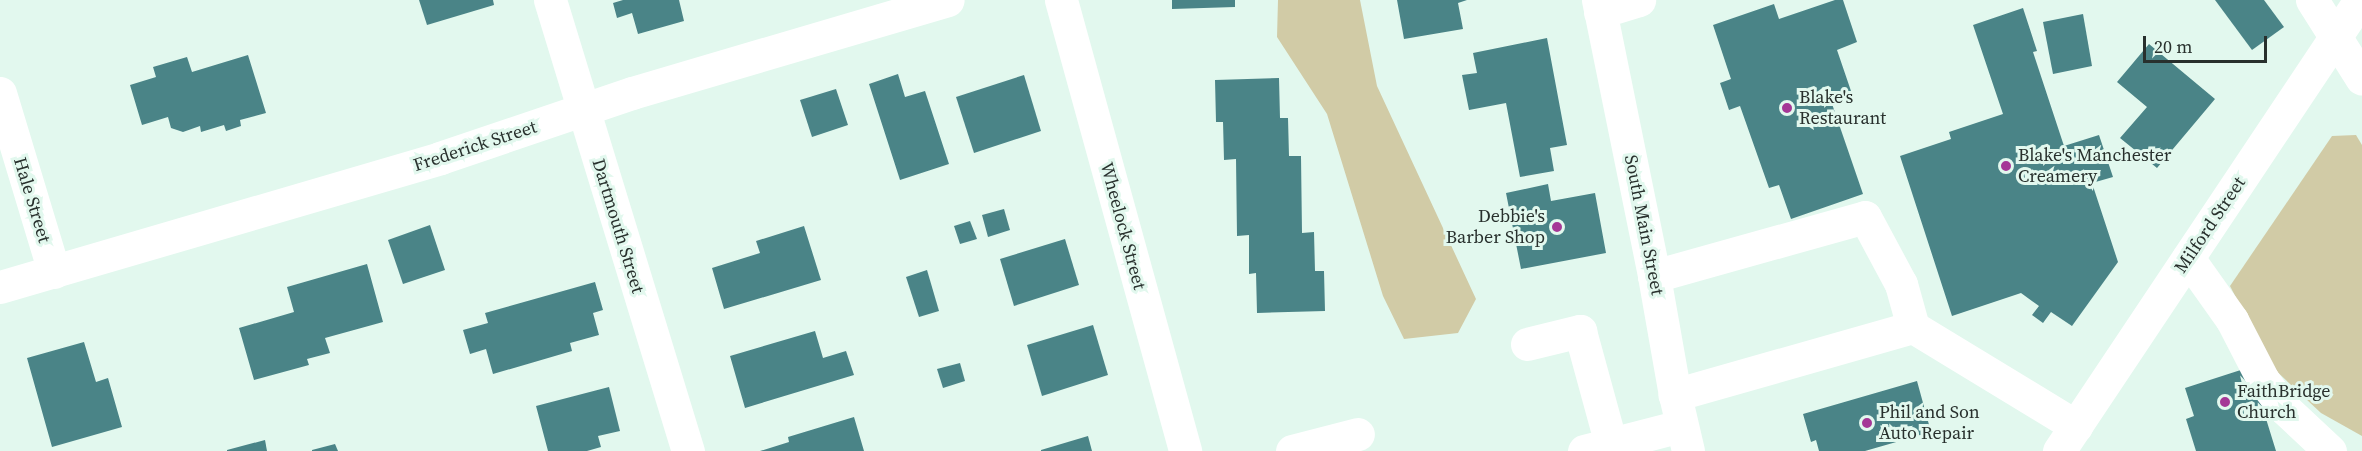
<!DOCTYPE html>
<style>
body{margin:0}
#map{position:relative;width:2362px;height:451px;overflow:hidden;background:#e2f8ee;font-family:"Source Serif 4",serif}
div>[style]{position:absolute}
.green>*{inset:0;background:#d1cba6}
.building>*{inset:0;background:#4a8487}
.minor>*{height:33px;margin:-16.5px;padding:0 16.5px;transform-origin:16.5px;border-radius:16.5px;background:#fff}
.major>*{height:33px;margin:-16.5px;padding:0 16.5px;transform-origin:16.5px;border-radius:16.5px;background:#fff}
.dots>*{width:16px;height:16px;translate:-50% -50%;box-sizing:border-box;border:3px solid #e2f8ee;border-radius:50%}
span{translate:-50% -50%;white-space:nowrap;text-align:center;line-height:1.15;-webkit-text-stroke:6px #e2f8ee;paint-order:stroke}
.poi-label{font-size:18px;color:#28302d}
.left{translate:0 -50%;text-align:left}
.right{translate:-100% -50%;text-align:right}
.street-label{font-size:18px;color:#28302d}
.scale{position:absolute;left:2143px;top:36px;width:124px;height:27px;box-sizing:border-box;border:3px solid #28302d;border-top:0;padding-left:8px;font-size:18px;line-height:21px;white-space:nowrap;color:#28302d;-webkit-text-stroke:4px #e2f8ee;paint-order:stroke}
</style>
<div id="map">
<div class="green">
<i style="clip-path:polygon(1278px 0,1360px 0,1377px 86px,1476px 299px,1458px 333px,1404px 339px,1383px 296px,1327px 114px,1277px 37px)"></i>
<i style="clip-path:polygon(2356px 135px,2362px 145px,2362px 436px,2321px 413px,2272px 367px,2230px 286px,2332px 136px)"></i>
</div>
<div class="building">
<i style="clip-path:polygon(419px 0,493px 0,494px 5px,427px 25px)"></i>
<i style="clip-path:polygon(623px 0,679px 0,684px 21px,638px 34px,632px 13px,617px 18px,613px 3px)"></i>
<i style="clip-path:polygon(1172px 0,1235px 0,1235px 7px,1172px 9px)"></i>
<i style="clip-path:polygon(1397px 0,1467px 0,1458px 3px,1463px 29px,1404px 39px)"></i>
<i style="clip-path:polygon(1835px 0,1843px 0,1857px 42px,1837px 50px,1851px 91px,1830px 98px,1863px 194px,1791px 219px,1779px 185px,1769px 188px,1740px 106px,1729px 110px,1720px 83px,1731px 79px,1713px 25px,1774px 4px,1779px 19px)"></i>
<i style="clip-path:polygon(2215px 0,2264px 0,2284px 27px,2252px 50px)"></i>
<i style="clip-path:polygon(2023px 8px,2037px 51px,2033px 52px,2064px 146px,2099px 135px,2113px 177px,2092px 183px,2118px 262px,2072px 326px,2051px 312px,2043px 323px,2032px 315px,2039px 306px,2021px 293px,1952px 316px,1900px 156px,1951px 139px,1949px 132px,2003px 114px,1973px 25px)"></i>
<i style="clip-path:polygon(2083px 14px,2092px 66px,2053px 74px,2043px 22px)"></i>
<i style="clip-path:polygon(1547px 38px,1567px 145px,1550px 148px,1554px 171px,1520px 177px,1506px 103px,1469px 110px,1462px 75px,1477px 73px,1473px 53px)"></i>
<i style="clip-path:polygon(2149px 44px,2215px 99px,2157px 168px,2120px 138px,2147px 107px,2117px 82px)"></i>
<i style="clip-path:polygon(248px 55px,266px 113px,240px 120px,241px 126px,226px 131px,224px 125px,201px 132px,200px 126px,183px 132px,171px 128px,168px 117px,142px 125px,130px 85px,156px 77px,153px 67px,187px 57px,192px 72px)"></i>
<i style="clip-path:polygon(898px 74px,905px 97px,925px 91px,949px 164px,900px 180px,869px 84px)"></i>
<i style="clip-path:polygon(1024px 75px,1041px 131px,974px 153px,956px 97px)"></i>
<i style="clip-path:polygon(1279px 78px,1280px 118px,1288px 118px,1289px 156px,1301px 156px,1302px 233px,1314px 232px,1315px 271px,1324px 271px,1325px 311px,1257px 313px,1256px 273px,1249px 274px,1249px 235px,1237px 236px,1236px 159px,1224px 160px,1223px 122px,1216px 122px,1215px 80px)"></i>
<i style="clip-path:polygon(836px 89px,848px 125px,812px 137px,800px 100px)"></i>
<i style="clip-path:polygon(1548px 184px,1551px 201px,1595px 193px,1606px 253px,1521px 269px,1506px 193px)"></i>
<i style="clip-path:polygon(1004px 209px,1010px 230px,988px 237px,982px 215px)"></i>
<i style="clip-path:polygon(970px 221px,977px 239px,960px 244px,954px 226px)"></i>
<i style="clip-path:polygon(430px 225px,445px 270px,403px 284px,388px 240px)"></i>
<i style="clip-path:polygon(804px 226px,821px 280px,724px 309px,712px 268px,760px 253px,756px 241px)"></i>
<i style="clip-path:polygon(1065px 239px,1079px 285px,1014px 306px,1000px 259px)"></i>
<i style="clip-path:polygon(367px 264px,383px 322px,325px 338px,330px 353px,307px 359px,309px 365px,254px 380px,239px 328px,294px 312px,287px 287px)"></i>
<i style="clip-path:polygon(927px 270px,939px 311px,919px 317px,906px 277px)"></i>
<i style="clip-path:polygon(595px 282px,603px 310px,593px 313px,599px 335px,570px 343px,572px 351px,493px 374px,486px 349px,470px 354px,463px 330px,488px 323px,485px 313px)"></i>
<i style="clip-path:polygon(1093px 325px,1108px 375px,1042px 396px,1027px 345px)"></i>
<i style="clip-path:polygon(815px 331px,823px 358px,846px 351px,854px 375px,745px 408px,730px 356px)"></i>
<i style="clip-path:polygon(84px 342px,96px 382px,108px 378px,122px 427px,52px 447px,27px 358px)"></i>
<i style="clip-path:polygon(960px 363px,965px 381px,943px 388px,937px 369px)"></i>
<i style="clip-path:polygon(2250px 367px,2276px 451px,2196px 451px,2186px 419px,2194px 416px,2185px 388px)"></i>
<i style="clip-path:polygon(1917px 381px,1931px 432px,1865px 451px,1819px 451px,1816px 440px,1811px 442px,1803px 414px)"></i>
<i style="clip-path:polygon(609px 387px,620px 431px,598px 436px,601px 447px,587px 451px,548px 451px,536px 406px)"></i>
<i style="clip-path:polygon(854px 417px,864px 451px,760px 451px,789px 442px,788px 437px)"></i>
<i style="clip-path:polygon(1088px 436px,1092px 451px,1041px 451px,1041px 450px)"></i>
<i style="clip-path:polygon(265px 440px,267px 451px,227px 451px,227px 450px)"></i>
<i style="clip-path:polygon(335px 444px,338px 451px,312px 451px,312px 450px)"></i>
</div>
<div class="minor">
<i style="left:550px;top:0;width:472px;rotate:73deg"></i>
<i style="left:1061px;top:0;width:468px;rotate:74.6deg"></i>
<i style="left:2312px;top:0;width:93px;rotate:57.7deg"></i>
<i style="left:1600px;top:12px;width:41px;rotate:-17.1deg"></i>
<i style="left:0;top:93px;width:187px;rotate:73.2deg"></i>
<i style="left:2188px;top:258px;width:76px;rotate:54.6deg"></i>
<i style="left:2232px;top:320px;width:68px;rotate:62.7deg"></i>
<i style="left:2263px;top:380px;width:35px;rotate:53deg"></i>
<i style="left:2284px;top:408px;width:63px;rotate:43.1deg"></i>
<i style="left:1654px;top:276px;width:219px;rotate:-15.6deg"></i>
<i style="left:1865px;top:217px;width:76px;rotate:61.8deg"></i>
<i style="left:1901px;top:284px;width:45px;rotate:74.4deg"></i>
<i style="left:1913px;top:327px;width:248px;rotate:164.1deg"></i>
<i style="left:0;top:287px;width:459px;rotate:-16.3deg"></i>
<i style="left:440px;top:158px;width:203px;rotate:-18.7deg"></i>
<i style="left:632px;top:93px;width:329px;rotate:-16.4deg"></i>
<i style="left:1913px;top:327px;width:191px;rotate:31.3deg"></i>
<i style="left:1527px;top:344px;width:55px;rotate:-13.8deg"></i>
<i style="left:1580px;top:331px;width:117px;rotate:74.7deg"></i>
<i style="left:1292px;top:451px;width:68px;rotate:-14.4deg"></i>
<i style="left:1584px;top:451px;width:100px;rotate:-14.5deg"></i>
<i style="left:2059px;top:451px;width:542px;rotate:-56.28deg"></i>
</div>
<div class="major">
<i style="left:1598px;top:0;width:282px;rotate:78.5deg"></i>
<i style="left:1654px;top:276px;width:121px;rotate:80deg"></i>
<i style="left:1675px;top:395px;width:57px;rotate:76.9deg"></i>
</div>
<div class="dots">
<i style="left:1787px;top:108px;background:#a53796"></i>
<i style="left:2006px;top:166px;background:#a53796"></i>
<i style="left:1557px;top:227px;background:#a53796"></i>
<i style="left:2225px;top:402px;background:#a53796"></i>
<i style="left:1867px;top:423px;background:#a53796"></i>
</div>
<div class="poi-label">
<span class="left" style="left:1799px;top:108px">Blake's<br>Restaurant</span>
<span class="left" style="left:2018px;top:166px">Blake's Manchester<br>Creamery</span>
<span class="right" style="left:1545px;top:227px">Debbie's<br>Barber Shop</span>
<span class="left" style="left:2237px;top:402px">FaithBridge<br>Church</span>
<span class="left" style="left:1879px;top:423px">Phil and Son<br>Auto Repair</span>
</div>
<div class="street-label">
<span style="left:475px;top:146px;rotate:-18deg">Frederick Street</span>
<span style="left:32px;top:200px;rotate:73deg">Hale Street</span>
<span style="left:1644px;top:225px;rotate:79deg">South Main Street</span>
<span style="left:2210px;top:225px;rotate:-56deg">Milford Street</span>
<span style="left:618px;top:226px;rotate:73deg">Dartmouth Street</span>
<span style="left:1123px;top:226px;rotate:75deg">Wheelock Street</span>
</div>
<div class="scale">20 m</div>
</div>
